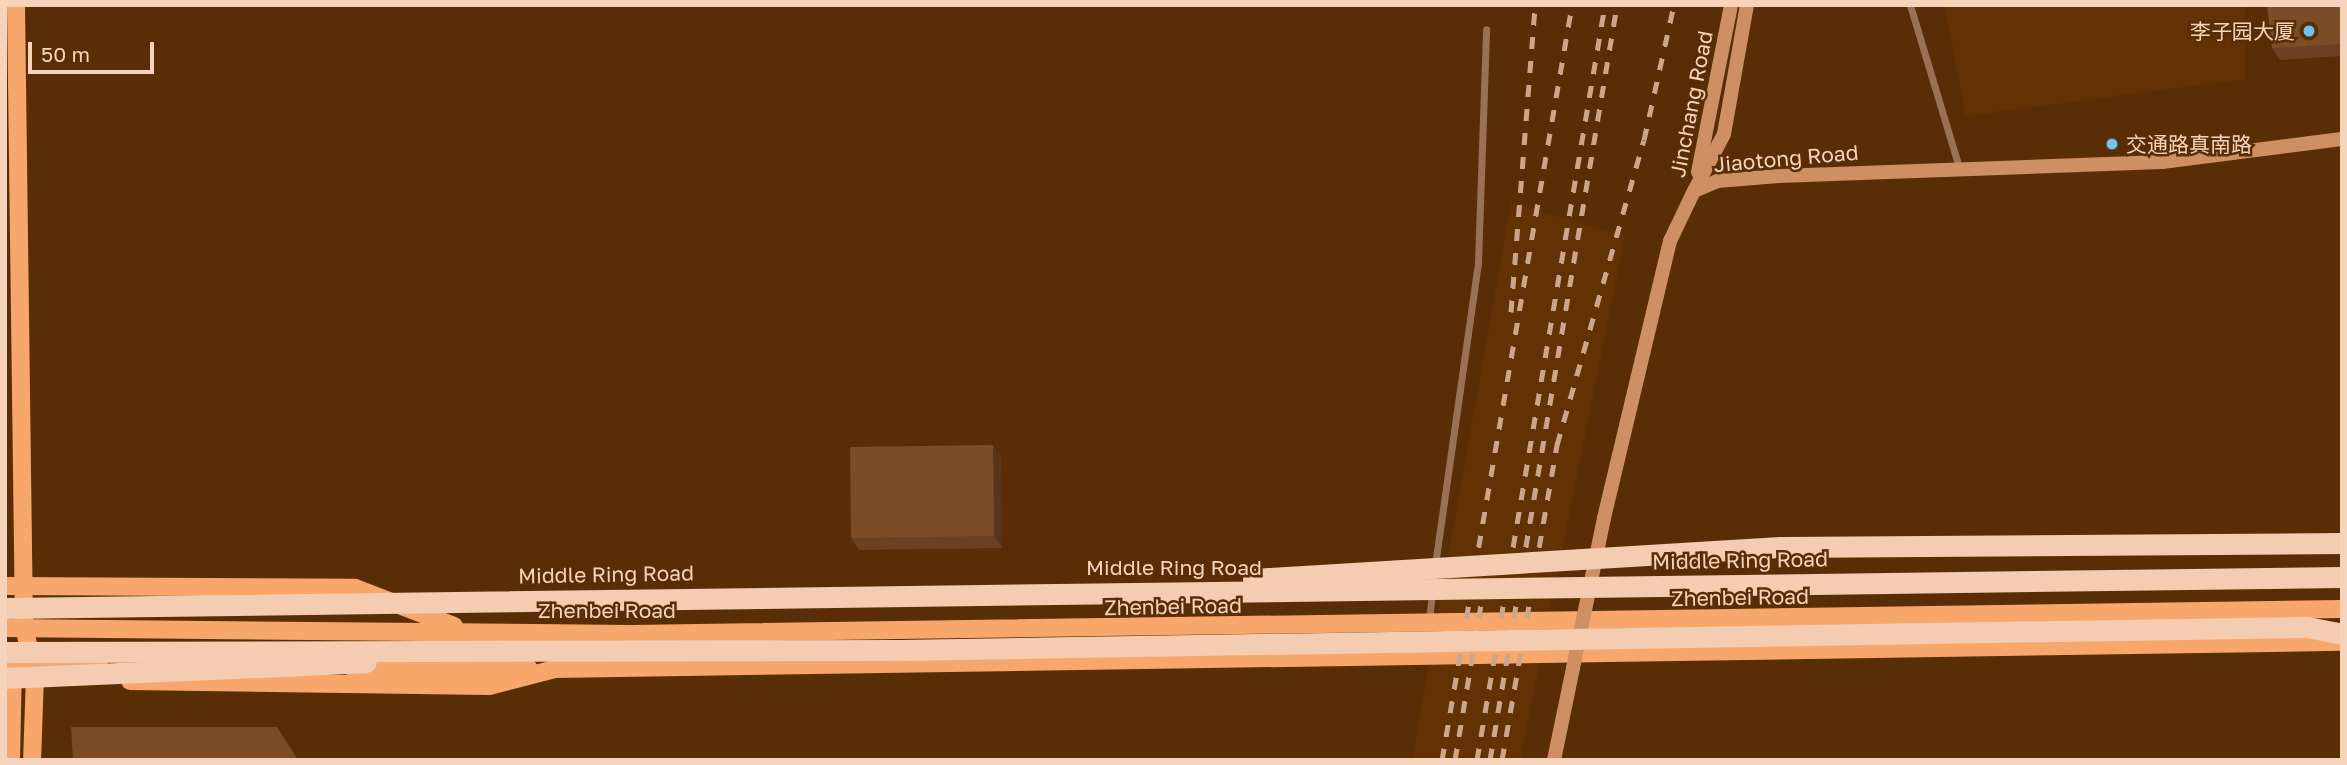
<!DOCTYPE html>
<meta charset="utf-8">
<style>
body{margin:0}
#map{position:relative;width:2347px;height:765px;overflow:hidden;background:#592e06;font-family:"Golos Text","Noto Sans SC",sans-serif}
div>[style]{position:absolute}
.built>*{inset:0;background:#633204}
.lane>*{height:7px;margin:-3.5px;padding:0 3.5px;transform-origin:3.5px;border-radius:3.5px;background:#997256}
.secondary>*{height:14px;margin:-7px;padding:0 7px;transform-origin:7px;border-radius:7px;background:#ce9063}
.primary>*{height:18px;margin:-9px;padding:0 9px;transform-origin:9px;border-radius:9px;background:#f7a76c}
.highway>*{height:21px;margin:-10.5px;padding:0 10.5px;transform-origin:10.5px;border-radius:10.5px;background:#f3ccb1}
.rail>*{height:5px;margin-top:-2.5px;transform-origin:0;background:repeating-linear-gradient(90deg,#cba68a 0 12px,transparent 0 24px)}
.secondary-bridge>*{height:14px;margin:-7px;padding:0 7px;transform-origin:7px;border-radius:7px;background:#ce9063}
.highway-bridge>*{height:21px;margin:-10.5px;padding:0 10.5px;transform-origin:10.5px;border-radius:10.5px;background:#f3ccb1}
.wall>*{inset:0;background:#6b4122}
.shaded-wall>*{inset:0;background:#57351b}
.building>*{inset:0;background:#7c4c27}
.dots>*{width:19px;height:19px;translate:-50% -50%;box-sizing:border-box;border:4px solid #592e06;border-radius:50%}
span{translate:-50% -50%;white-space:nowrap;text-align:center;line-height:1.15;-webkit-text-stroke:5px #592e06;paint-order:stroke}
.poi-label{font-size:21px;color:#f6d4bc}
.right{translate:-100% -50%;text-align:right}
.left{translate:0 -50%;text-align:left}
.street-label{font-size:21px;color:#f6d4bc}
.frame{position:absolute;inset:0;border:7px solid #f6d4bc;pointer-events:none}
.scale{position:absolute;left:28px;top:42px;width:126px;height:32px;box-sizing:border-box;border:4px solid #f6d4bc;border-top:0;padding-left:9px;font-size:21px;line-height:24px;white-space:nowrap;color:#f6d4bc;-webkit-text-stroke:5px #592e06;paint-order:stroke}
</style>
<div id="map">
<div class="built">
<i style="clip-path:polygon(1944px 5px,2245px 5px,2245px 79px,1966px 116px)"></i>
<i style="clip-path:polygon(1511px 203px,1625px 236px,1520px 760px,1412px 760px)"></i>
</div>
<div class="lane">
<i style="left:1910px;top:5px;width:169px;rotate:73.2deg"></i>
<i style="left:1435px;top:565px;width:306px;rotate:-81.9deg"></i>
<i style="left:1478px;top:262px;width:233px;rotate:-88deg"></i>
<i style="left:1429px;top:621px;width:30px;rotate:-84deg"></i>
</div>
<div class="secondary">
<i style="left:1698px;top:172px;width:170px;rotate:-78.8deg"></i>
<i style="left:1694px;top:191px;width:64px;rotate:-62.2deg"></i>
<i style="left:1724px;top:134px;width:131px;rotate:-79.9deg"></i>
<i style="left:1604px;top:518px;width:285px;rotate:-76.6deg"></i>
<i style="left:1670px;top:241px;width:55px;rotate:-64.4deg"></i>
<i style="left:1694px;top:191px;width:25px;rotate:-23deg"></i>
<i style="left:1717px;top:181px;width:62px;rotate:-4.6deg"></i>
<i style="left:1779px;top:176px;width:383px;rotate:-2.1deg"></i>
<i style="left:2162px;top:162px;width:181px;rotate:-7.3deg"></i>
<i style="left:1554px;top:760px;width:94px;rotate:-78.3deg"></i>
</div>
<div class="primary">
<i style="left:16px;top:5px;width:621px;rotate:89.26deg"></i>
<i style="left:24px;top:626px;width:51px;rotate:77.6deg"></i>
<i style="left:35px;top:676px;width:84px;rotate:92deg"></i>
<i style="left:5px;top:586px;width:350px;rotate:0.3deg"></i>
<i style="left:355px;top:588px;width:106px;rotate:21deg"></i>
<i style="left:5px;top:628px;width:626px;rotate:0.55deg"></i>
<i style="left:631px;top:634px;width:1711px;rotate:-0.84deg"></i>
<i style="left:351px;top:667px;width:178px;rotate:0.6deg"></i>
<i style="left:24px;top:670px;width:10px;rotate:-37deg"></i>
<i style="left:32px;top:664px;width:67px;rotate:0.9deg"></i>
<i style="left:130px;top:681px;width:359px;rotate:0.8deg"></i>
<i style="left:489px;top:686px;width:68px;rotate:-14.4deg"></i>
<i style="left:555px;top:669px;width:1787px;rotate:-0.87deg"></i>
<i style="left:11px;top:760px;width:94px;rotate:-88.8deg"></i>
</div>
<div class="highway">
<i style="left:1781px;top:547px;width:561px;rotate:-0.41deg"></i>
<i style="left:2307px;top:627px;width:36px;rotate:11deg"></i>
</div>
<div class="rail">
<i style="left:1511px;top:312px;width:308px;rotate:-85.5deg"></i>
<i style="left:1442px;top:760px;width:766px;rotate:-80.23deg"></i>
<i style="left:1455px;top:760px;width:195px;rotate:-80.5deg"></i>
<i style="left:1477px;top:760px;width:766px;rotate:-80.38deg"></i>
<i style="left:1490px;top:760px;width:766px;rotate:-80.45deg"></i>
<i style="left:1502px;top:760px;width:320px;rotate:-80.1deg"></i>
<i style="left:1557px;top:445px;width:317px;rotate:-74.1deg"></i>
<i style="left:1644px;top:140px;width:138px;rotate:-77.5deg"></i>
</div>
<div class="secondary-bridge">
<i style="left:1573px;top:668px;width:153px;rotate:-78.3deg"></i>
</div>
<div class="highway-bridge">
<i style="left:1253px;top:579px;width:529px;rotate:-3.47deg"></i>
<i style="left:5px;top:608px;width:2337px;rotate:-0.76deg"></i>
<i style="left:5px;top:652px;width:893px;rotate:-0.13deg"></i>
<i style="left:898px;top:650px;width:1409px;rotate:-0.94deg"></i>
<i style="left:5px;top:678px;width:361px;rotate:-2.5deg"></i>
</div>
<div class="wall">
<i style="clip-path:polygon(2342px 5px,2342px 56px,2280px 60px,2272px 48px)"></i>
<i style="clip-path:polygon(1001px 457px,1002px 548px,859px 550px,851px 538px)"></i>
</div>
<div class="shaded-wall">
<i style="clip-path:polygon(993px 445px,1001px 457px,1002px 548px,994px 536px)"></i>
</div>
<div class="building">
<i style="clip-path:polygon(2267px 5px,2342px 5px,2342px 44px,2272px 48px)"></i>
<i style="clip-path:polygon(993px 445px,994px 536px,851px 538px,850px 447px)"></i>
<i style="clip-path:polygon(71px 727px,277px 727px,298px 760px,73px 760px)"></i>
</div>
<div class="dots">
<i style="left:2309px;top:31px;background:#6fc2f4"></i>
<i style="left:2112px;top:144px;background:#6fc2f4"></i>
</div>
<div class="poi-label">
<span class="right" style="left:2295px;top:31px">李子园大厦</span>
<span class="left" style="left:2126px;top:144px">交通路真南路</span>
</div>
<div class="street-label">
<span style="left:1691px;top:104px;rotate:-79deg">Jinchang Road</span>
<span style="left:1786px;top:158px;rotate:-5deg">Jiaotong Road</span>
<span style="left:1740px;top:560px;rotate:-1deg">Middle Ring Road</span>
<span style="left:1174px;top:567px">Middle Ring Road</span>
<span style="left:606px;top:574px;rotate:-1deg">Middle Ring Road</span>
<span style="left:1740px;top:597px;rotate:-1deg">Zhenbei Road</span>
<span style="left:1173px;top:606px;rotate:-1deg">Zhenbei Road</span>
<span style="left:607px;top:610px">Zhenbei Road</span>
</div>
<div class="frame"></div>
<div class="scale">50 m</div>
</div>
